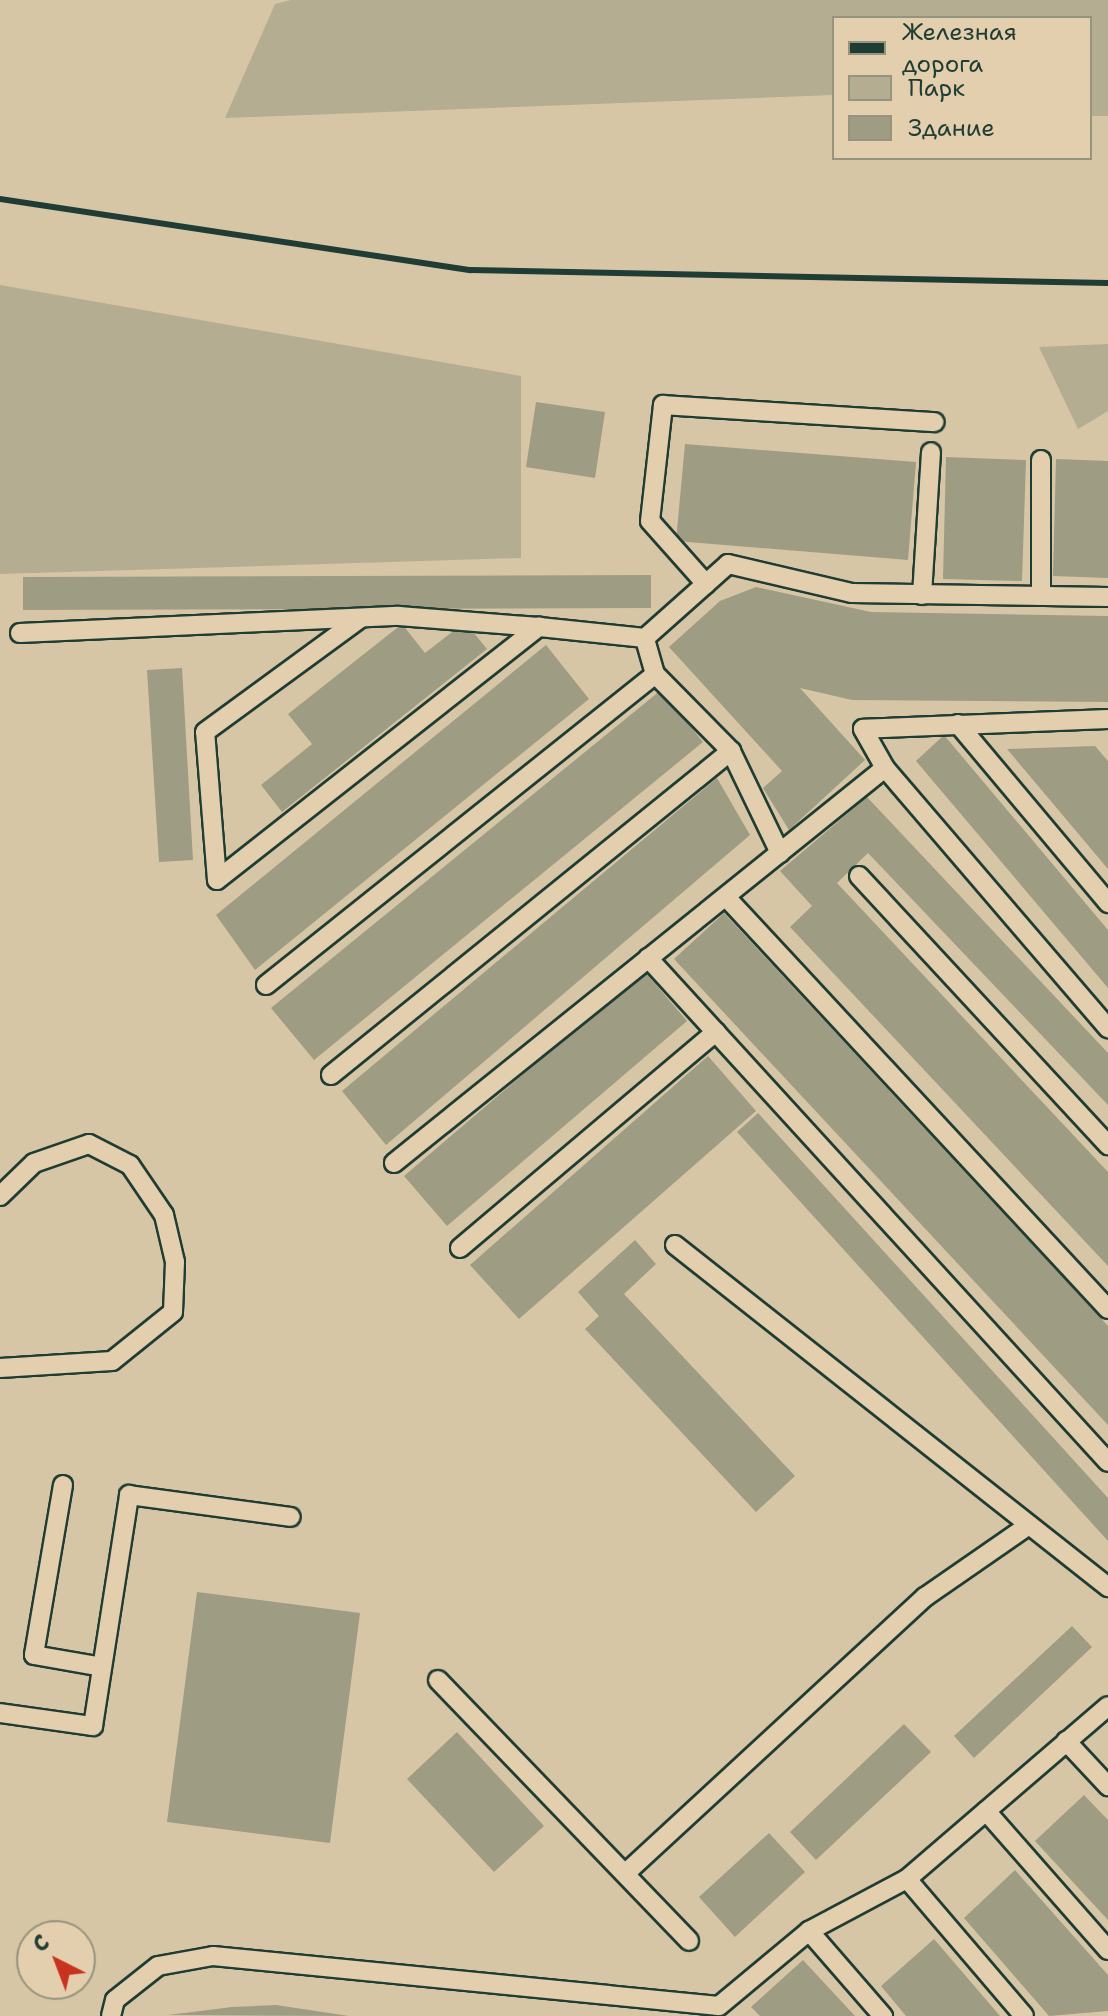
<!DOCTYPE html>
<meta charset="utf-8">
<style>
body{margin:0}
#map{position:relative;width:1108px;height:2016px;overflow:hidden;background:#d7c6a6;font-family:"Shantell Sans",sans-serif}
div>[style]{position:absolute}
.green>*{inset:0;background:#b5ad91}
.building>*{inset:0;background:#9e9c82}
.roads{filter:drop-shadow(2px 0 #1f3d34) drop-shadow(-2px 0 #1f3d34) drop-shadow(0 2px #1f3d34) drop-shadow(0 -2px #1f3d34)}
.lane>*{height:18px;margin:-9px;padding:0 9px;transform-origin:9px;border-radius:9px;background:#e3cfad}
.rail>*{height:6px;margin:-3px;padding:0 3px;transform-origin:3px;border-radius:3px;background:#1f3d34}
span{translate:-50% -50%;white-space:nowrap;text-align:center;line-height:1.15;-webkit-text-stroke:7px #e3cfad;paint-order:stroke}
.legend{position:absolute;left:832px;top:16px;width:260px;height:144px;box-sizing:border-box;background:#e3cfad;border:2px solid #95957d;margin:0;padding:10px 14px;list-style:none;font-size:24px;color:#1f3d34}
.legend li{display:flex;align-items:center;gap:16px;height:40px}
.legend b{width:40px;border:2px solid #95957d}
.north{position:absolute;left:16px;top:1920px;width:80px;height:80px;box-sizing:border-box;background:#e3cfad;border:2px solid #95957d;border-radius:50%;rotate:318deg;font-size:22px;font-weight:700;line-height:32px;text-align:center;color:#1f3d34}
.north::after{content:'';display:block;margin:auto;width:28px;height:36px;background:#c8321e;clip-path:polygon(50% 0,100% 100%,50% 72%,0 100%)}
</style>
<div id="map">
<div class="green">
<i style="clip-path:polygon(291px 0,1108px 0,1108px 116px,1090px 116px,1090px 18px,834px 18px,834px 95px,225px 118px,275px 4px)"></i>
<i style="clip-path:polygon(0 285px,521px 376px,521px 558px,0 574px)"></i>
<i style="clip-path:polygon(1108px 344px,1108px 411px,1078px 429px,1039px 347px)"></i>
</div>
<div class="building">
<i style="clip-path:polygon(536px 402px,605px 412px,595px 478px,526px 467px)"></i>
<i style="clip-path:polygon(685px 444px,916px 462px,908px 560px,676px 541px)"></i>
<i style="clip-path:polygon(946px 457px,1026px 460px,1022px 581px,943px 579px)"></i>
<i style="clip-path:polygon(1056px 459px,1108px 461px,1108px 578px,1053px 576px)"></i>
<i style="clip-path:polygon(651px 575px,651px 608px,23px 610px,23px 577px)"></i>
<i style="clip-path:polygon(756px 587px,871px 612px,1108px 616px,1108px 702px,852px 700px,800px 688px,865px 760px,789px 830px,763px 788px,782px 771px,669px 647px,720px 601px)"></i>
<i style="clip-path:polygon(465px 622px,487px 649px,282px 812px,261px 785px,312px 744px,288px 714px,402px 624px,425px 653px)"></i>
<i style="clip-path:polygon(546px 645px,589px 699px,255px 970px,216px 915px)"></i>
<i style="clip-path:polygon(182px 668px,193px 860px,159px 862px,147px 670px)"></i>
<i style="clip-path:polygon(661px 690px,703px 742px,314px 1060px,271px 1008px)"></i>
<i style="clip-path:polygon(944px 735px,1108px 930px,1108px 988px,916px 761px)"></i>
<i style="clip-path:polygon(1095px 746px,1108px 761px,1108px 869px,1007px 749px)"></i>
<i style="clip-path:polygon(717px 778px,750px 835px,386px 1145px,342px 1091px)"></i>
<i style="clip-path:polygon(867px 797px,1108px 1053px,1108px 1105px,868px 853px,837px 883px,1108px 1172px,1108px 1266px,790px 927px,812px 906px,780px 871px)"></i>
<i style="clip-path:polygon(724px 913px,1108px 1326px,1108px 1425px,674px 959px)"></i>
<i style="clip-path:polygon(644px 971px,687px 1021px,447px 1226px,404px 1176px)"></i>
<i style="clip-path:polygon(708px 1056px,756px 1111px,519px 1319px,470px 1265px)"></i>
<i style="clip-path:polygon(758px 1113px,1108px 1498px,1108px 1541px,737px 1132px)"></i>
<i style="clip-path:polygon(635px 1240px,656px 1264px,624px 1294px,795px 1476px,756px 1512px,585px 1329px,599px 1316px,578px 1292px)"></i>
<i style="clip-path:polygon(197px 1592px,360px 1613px,330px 1843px,167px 1822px)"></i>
<i style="clip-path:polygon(1072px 1626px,1092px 1647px,974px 1758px,954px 1736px)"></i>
<i style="clip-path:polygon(904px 1724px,931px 1752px,816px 1860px,790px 1832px)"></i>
<i style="clip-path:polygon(457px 1732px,544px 1826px,494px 1872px,407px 1779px)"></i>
<i style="clip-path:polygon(1084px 1795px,1108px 1820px,1108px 1920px,1035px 1841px)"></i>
<i style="clip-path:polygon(769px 1833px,805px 1872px,735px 1937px,699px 1897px)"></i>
<i style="clip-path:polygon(1015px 1870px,1108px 1975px,1108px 2011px,1049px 2016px,964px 1918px)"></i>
<i style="clip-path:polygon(934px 1939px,1000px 2016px,906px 2016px,881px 1986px)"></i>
<i style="clip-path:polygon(803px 1960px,855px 2016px,760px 2016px,751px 2007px)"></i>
<i style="clip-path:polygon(276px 2005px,349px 2016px,168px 2015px,232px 2007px)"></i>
</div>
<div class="roads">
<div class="lane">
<i style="left:706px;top:584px;width:84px;rotate:-131.6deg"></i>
<i style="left:650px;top:521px;width:117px;rotate:-83.6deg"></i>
<i style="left:663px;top:405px;width:272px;rotate:3.6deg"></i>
<i style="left:922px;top:595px;width:143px;rotate:-86.4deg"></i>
<i style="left:1041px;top:596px;width:136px;rotate:-90deg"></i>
<i style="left:20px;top:633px;width:379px;rotate:-2.6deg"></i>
<i style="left:399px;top:616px;width:140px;rotate:4.5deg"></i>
<i style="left:1108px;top:719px;width:245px;rotate:177.7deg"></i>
<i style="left:863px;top:729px;width:45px;rotate:60.6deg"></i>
<i style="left:885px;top:768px;width:343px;rotate:49.4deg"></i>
<i style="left:958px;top:724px;width:234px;rotate:50deg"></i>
<i style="left:780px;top:853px;width:113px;rotate:-115.7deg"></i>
<i style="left:731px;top:751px;width:108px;rotate:-134.6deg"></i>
<i style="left:655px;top:674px;width:37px;rotate:-106deg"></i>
<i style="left:645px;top:638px;width:111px;rotate:-41.7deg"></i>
<i style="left:728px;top:564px;width:127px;rotate:13.2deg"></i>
<i style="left:852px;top:593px;width:256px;rotate:0.9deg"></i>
<i style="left:859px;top:876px;width:367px;rotate:47.2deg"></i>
<i style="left:217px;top:880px;width:410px;rotate:-38.2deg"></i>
<i style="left:539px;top:627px;width:107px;rotate:5.9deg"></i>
<i style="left:217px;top:880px;width:148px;rotate:-94.6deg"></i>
<i style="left:205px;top:732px;width:193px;rotate:-36.2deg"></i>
<i style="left:726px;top:897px;width:562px;rotate:47.16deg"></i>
<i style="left:648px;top:958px;width:682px;rotate:47.61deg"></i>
<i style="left:266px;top:985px;width:498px;rotate:-38.6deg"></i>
<i style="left:331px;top:1075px;width:515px;rotate:-39.01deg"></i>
<i style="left:394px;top:1163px;width:630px;rotate:-38.82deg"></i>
<i style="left:0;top:1196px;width:47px;rotate:-44.1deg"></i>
<i style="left:34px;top:1163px;width:58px;rotate:-19.1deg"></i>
<i style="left:89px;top:1144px;width:46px;rotate:27.1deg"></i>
<i style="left:130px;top:1165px;width:60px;rotate:55.8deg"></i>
<i style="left:164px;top:1215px;width:48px;rotate:76.8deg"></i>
<i style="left:175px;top:1262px;width:50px;rotate:92.3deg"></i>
<i style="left:173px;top:1312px;width:78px;rotate:141.2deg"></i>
<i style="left:112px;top:1361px;width:112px;rotate:176.4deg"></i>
<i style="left:675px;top:1245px;width:552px;rotate:38.3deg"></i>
<i style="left:460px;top:1248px;width:335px;rotate:-40.2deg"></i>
<i style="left:63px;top:1485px;width:172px;rotate:99.7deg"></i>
<i style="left:34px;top:1655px;width:69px;rotate:10deg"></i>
<i style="left:438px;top:1680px;width:362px;rotate:46.1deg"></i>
<i style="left:0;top:1713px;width:94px;rotate:8deg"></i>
<i style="left:93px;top:1726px;width:234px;rotate:-81.1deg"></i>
<i style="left:129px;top:1495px;width:163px;rotate:7.7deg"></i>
<i style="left:1066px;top:1741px;width:62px;rotate:47deg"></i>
<i style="left:986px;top:1811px;width:185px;rotate:48.7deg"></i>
<i style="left:628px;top:1871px;width:404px;rotate:-42.7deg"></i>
<i style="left:925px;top:1597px;width:126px;rotate:-34.7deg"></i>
<i style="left:907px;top:1879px;width:180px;rotate:49.5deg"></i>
<i style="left:809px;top:1931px;width:113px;rotate:49deg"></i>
<i style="left:111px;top:2016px;width:16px;rotate:-76deg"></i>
<i style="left:115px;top:2000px;width:55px;rotate:-38.3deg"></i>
<i style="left:158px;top:1966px;width:56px;rotate:-10.3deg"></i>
<i style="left:213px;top:1956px;width:508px;rotate:5.64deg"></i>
<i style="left:719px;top:2006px;width:117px;rotate:-39.8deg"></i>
<i style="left:809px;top:1931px;width:111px;rotate:-28deg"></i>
<i style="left:907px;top:1879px;width:265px;rotate:-40.7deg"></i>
</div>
</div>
<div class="rail">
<i style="left:0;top:199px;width:476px;rotate:8.6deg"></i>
<i style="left:471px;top:270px;width:637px;rotate:1.17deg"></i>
</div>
<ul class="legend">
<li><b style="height:10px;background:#1f3d34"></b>Железная дорога</li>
<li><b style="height:22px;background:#b5ad91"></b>Парк</li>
<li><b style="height:22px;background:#9e9c82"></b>Здание</li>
</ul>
<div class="north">С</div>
</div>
